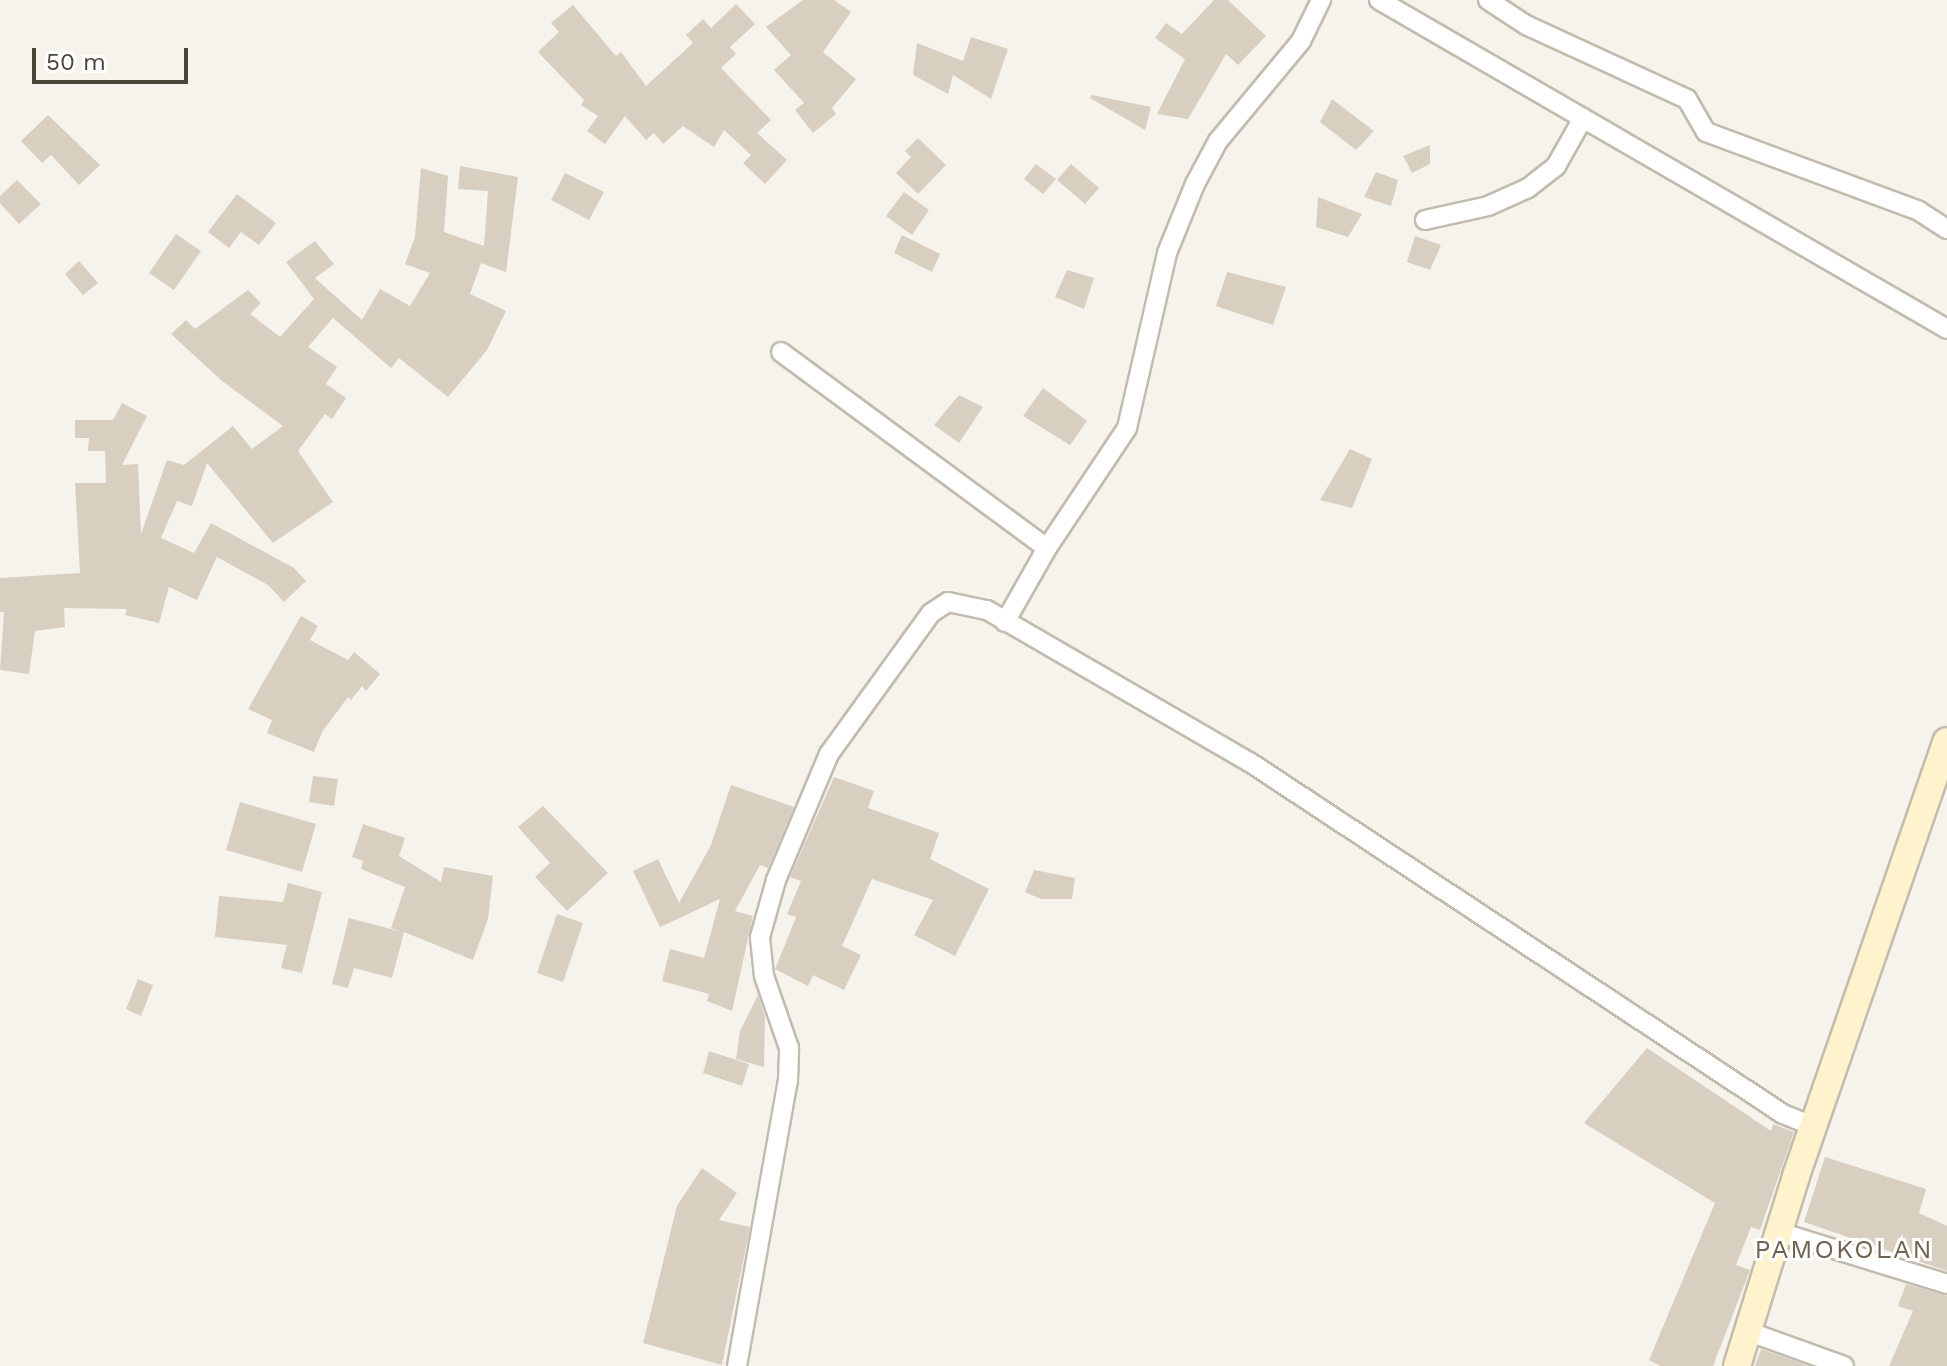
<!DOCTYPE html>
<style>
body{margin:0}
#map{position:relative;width:1947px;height:1366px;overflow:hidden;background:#f6f3ec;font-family:"Work Sans",sans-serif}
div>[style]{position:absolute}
.building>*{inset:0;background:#d8cfc1}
.roads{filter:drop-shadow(2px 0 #c2bbae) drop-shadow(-2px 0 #c2bbae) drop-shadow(0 2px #c2bbae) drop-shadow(0 -2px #c2bbae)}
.minor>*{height:18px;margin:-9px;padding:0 9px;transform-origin:9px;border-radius:9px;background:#fff}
.secondary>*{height:26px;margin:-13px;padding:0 13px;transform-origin:13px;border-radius:13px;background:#fff3cd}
span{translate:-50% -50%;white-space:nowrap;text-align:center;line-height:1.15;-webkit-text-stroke:6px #fff;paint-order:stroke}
.quarter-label{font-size:26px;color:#6e6250;letter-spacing:2px}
.scale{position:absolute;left:32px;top:48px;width:156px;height:36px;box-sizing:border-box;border:4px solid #4b4439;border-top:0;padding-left:10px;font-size:24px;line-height:28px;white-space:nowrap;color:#4b4439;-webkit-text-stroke:6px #fff;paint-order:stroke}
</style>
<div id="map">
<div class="building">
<i style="clip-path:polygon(803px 0,834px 0,851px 12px,823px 52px,856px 79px,832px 108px,836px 114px,813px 133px,795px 110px,804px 103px,774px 70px,791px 55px,766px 27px)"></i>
<i style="clip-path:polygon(1214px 0,1228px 0,1266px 36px,1238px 65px,1226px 54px,1188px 119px,1157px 114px,1185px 59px,1155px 38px,1166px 23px,1182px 34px)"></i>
<i style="clip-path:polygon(736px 4px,755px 24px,730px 47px,736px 54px,721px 68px,771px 120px,757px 133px,787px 160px,765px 184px,743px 163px,751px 155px,724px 130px,714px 147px,683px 126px,663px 144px,654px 133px,646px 140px,625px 116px,605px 144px,587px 131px,598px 116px,581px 105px,584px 100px,538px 52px,559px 32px,551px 23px,573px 5px,616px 56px,621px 52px,646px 86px,693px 43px,686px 35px,703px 19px,711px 28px)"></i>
<i style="clip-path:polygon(971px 37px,1008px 49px,991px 99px,953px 75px,948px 94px,913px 75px,917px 43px,963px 61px)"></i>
<i style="clip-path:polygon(1092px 95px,1151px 107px,1145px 130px,1090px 98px)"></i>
<i style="clip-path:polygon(1332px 99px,1374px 131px,1356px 150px,1320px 122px)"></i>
<i style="clip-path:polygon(48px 115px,100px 165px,79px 185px,51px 155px,42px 163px,21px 141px)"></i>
<i style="clip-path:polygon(918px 138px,946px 165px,918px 194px,896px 173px,911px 157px,905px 151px)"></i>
<i style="clip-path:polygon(1430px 145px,1430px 164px,1412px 173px,1403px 156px)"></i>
<i style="clip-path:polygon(1036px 164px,1056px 179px,1043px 194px,1024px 179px)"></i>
<i style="clip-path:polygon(1071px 164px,1099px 188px,1085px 204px,1057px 180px)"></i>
<i style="clip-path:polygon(460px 166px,518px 177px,506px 272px,481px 263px,470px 294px,506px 311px,487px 350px,448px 397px,399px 358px,391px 368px,333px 318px,308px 347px,337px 367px,326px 384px,346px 398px,332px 419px,325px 414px,298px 451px,333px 502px,273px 543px,207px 463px,192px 506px,177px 501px,161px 538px,194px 553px,211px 523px,294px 568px,306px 581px,284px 602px,268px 585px,217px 557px,197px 600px,169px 587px,159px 623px,125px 615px,127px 609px,64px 608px,65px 627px,35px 631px,29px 674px,0 670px,4px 612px,0 612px,0 578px,80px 573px,75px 483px,106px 483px,105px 451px,88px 451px,89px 438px,75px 438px,75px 420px,113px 420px,122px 403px,147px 416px,122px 465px,138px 464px,141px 534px,167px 460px,184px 465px,233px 426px,252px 449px,283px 426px,222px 381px,171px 334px,186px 320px,195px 329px,248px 290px,261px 303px,250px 314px,280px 337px,314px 299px,286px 262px,315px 241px,334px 264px,315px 278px,362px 320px,380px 289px,410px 306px,430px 273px,405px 264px,415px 237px,421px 168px,448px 176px,444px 232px,484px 246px,488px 191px,458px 189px)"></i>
<i style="clip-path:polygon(1376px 172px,1398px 180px,1391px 206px,1364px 197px)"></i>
<i style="clip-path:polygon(565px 173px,604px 192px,589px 220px,551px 200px)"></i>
<i style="clip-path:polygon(17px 180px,41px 204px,19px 224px,0 203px,0 196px)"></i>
<i style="clip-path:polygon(904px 192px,929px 210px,912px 235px,886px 216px)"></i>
<i style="clip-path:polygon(237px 194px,276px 223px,259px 245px,241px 232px,229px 248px,208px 232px)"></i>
<i style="clip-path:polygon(1318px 197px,1362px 214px,1348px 237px,1316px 227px)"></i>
<i style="clip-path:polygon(176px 234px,201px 251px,174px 290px,149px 273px)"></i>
<i style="clip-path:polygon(902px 235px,940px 254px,932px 272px,894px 253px)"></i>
<i style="clip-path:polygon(1415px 236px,1441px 245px,1430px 270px,1407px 262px)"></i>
<i style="clip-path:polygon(79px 261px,98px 283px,83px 295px,65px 274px)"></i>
<i style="clip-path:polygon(1067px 270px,1094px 278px,1084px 309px,1055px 297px)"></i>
<i style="clip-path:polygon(1227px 272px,1286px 287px,1273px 325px,1216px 306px)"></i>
<i style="clip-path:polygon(1043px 388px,1087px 421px,1070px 445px,1023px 416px)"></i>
<i style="clip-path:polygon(959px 395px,983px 407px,959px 443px,934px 425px)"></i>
<i style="clip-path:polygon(1350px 449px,1372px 459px,1352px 508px,1320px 500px)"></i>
<i style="clip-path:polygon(301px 616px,318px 626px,310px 640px,348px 660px,354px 652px,380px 674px,366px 691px,362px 686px,351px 700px,348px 697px,322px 732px,314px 752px,267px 733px,272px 720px,248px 709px)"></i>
<i style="clip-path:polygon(313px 776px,338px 779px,334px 806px,309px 802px)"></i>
<i style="clip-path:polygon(834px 777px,874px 791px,868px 808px,939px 833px,930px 859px,989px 889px,955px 956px,914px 935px,933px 900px,872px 879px,842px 946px,861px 955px,844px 990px,813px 975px,808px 986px,775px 969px,796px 917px,787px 914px,801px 881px,790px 877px)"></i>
<i style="clip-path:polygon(731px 785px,794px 807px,768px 868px,760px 865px,735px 911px,753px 916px,732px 1011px,707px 1001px,709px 994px,662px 981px,670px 949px,704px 958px,720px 899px,660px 927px,633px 871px,658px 859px,679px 903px,711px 845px)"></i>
<i style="clip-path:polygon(240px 802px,316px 824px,302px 872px,226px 850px)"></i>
<i style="clip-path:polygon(543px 806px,608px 873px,567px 911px,535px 877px,550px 863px,518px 827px)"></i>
<i style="clip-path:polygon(363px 824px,405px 838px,399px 856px,441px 882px,444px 867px,493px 876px,488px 919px,473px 960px,404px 932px,392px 978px,354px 968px,348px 988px,332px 984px,349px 918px,402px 932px,391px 928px,405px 887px,361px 869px,363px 861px,352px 857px)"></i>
<i style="clip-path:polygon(1034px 870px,1075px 878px,1072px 899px,1041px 899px,1025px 892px)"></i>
<i style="clip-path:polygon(288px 883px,322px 892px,302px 973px,281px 968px,287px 945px,215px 937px,219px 896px,283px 902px)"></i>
<i style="clip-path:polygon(557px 914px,583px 923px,563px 982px,537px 973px)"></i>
<i style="clip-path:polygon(138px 979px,153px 985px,141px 1016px,126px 1009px)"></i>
<i style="clip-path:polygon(758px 995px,765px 1016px,764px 1067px,736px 1059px,740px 1031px)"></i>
<i style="clip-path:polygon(1647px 1048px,1771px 1131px,1773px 1124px,1794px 1132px,1760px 1230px,1751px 1227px,1736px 1265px,1750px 1270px,1713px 1366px,1660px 1366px,1649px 1360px,1715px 1203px,1584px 1123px)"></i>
<i style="clip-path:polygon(709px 1051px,749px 1064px,742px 1086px,703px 1073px)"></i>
<i style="clip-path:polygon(1825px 1157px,1926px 1189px,1919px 1213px,1947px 1226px,1947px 1271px,1804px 1222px)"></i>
<i style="clip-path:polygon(702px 1168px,737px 1193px,719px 1220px,750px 1227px,722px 1365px,643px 1343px,677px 1206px)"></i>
<i style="clip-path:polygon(1906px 1284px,1947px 1296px,1947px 1366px,1889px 1366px,1913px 1311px,1898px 1306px)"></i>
<i style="clip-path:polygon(1761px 1349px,1809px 1366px,1755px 1366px)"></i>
</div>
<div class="roads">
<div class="minor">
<i style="left:1379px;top:0;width:656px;rotate:30.08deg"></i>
<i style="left:1488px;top:0;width:45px;rotate:33.3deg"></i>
<i style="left:1526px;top:25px;width:177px;rotate:24.7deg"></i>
<i style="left:1687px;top:99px;width:38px;rotate:60deg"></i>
<i style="left:1706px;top:132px;width:227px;rotate:20.3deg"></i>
<i style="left:1919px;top:211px;width:33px;rotate:33deg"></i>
<i style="left:1425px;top:220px;width:65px;rotate:-12.5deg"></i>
<i style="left:1488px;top:206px;width:44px;rotate:-24.2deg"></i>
<i style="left:1528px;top:188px;width:36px;rotate:-38deg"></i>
<i style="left:1556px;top:166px;width:55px;rotate:-60.6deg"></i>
<i style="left:781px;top:352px;width:330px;rotate:36.4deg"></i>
<i style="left:1005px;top:622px;width:85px;rotate:-60.4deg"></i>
<i style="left:1047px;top:548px;width:144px;rotate:-56.3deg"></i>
<i style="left:1127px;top:428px;width:180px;rotate:-77.1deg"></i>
<i style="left:1167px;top:253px;width:74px;rotate:-67.9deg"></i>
<i style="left:1195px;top:184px;width:49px;rotate:-61.9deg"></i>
<i style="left:1218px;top:141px;width:130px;rotate:-50.3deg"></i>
<i style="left:1301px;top:41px;width:46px;rotate:-64deg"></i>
<i style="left:1779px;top:1232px;width:176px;rotate:17.2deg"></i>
<i style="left:1747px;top:1331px;width:103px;rotate:19.8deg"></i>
<i style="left:737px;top:1366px;width:290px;rotate:-79.9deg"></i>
<i style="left:788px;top:1081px;width:33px;rotate:-88deg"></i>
<i style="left:789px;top:1048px;width:76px;rotate:-109.1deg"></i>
<i style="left:764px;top:976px;width:39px;rotate:-96deg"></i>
<i style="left:760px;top:937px;width:59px;rotate:-74.3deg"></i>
<i style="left:776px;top:880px;width:137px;rotate:-67.2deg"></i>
<i style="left:829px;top:754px;width:174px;rotate:-54.1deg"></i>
<i style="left:931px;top:613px;width:20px;rotate:-33deg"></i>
<i style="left:948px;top:602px;width:40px;rotate:12deg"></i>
<i style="left:987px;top:610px;width:305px;rotate:30.1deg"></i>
<i style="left:1251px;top:763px;width:637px;rotate:33.42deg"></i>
<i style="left:1783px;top:1114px;width:32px;rotate:22deg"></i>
</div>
<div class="secondary">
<i style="left:1737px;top:1366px;width:199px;rotate:-72.7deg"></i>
<i style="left:1796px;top:1176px;width:460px;rotate:-70.9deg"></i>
</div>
</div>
<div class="quarter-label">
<span style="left:1844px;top:1250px">PAMOKOLAN</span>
</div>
<div class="scale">50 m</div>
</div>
